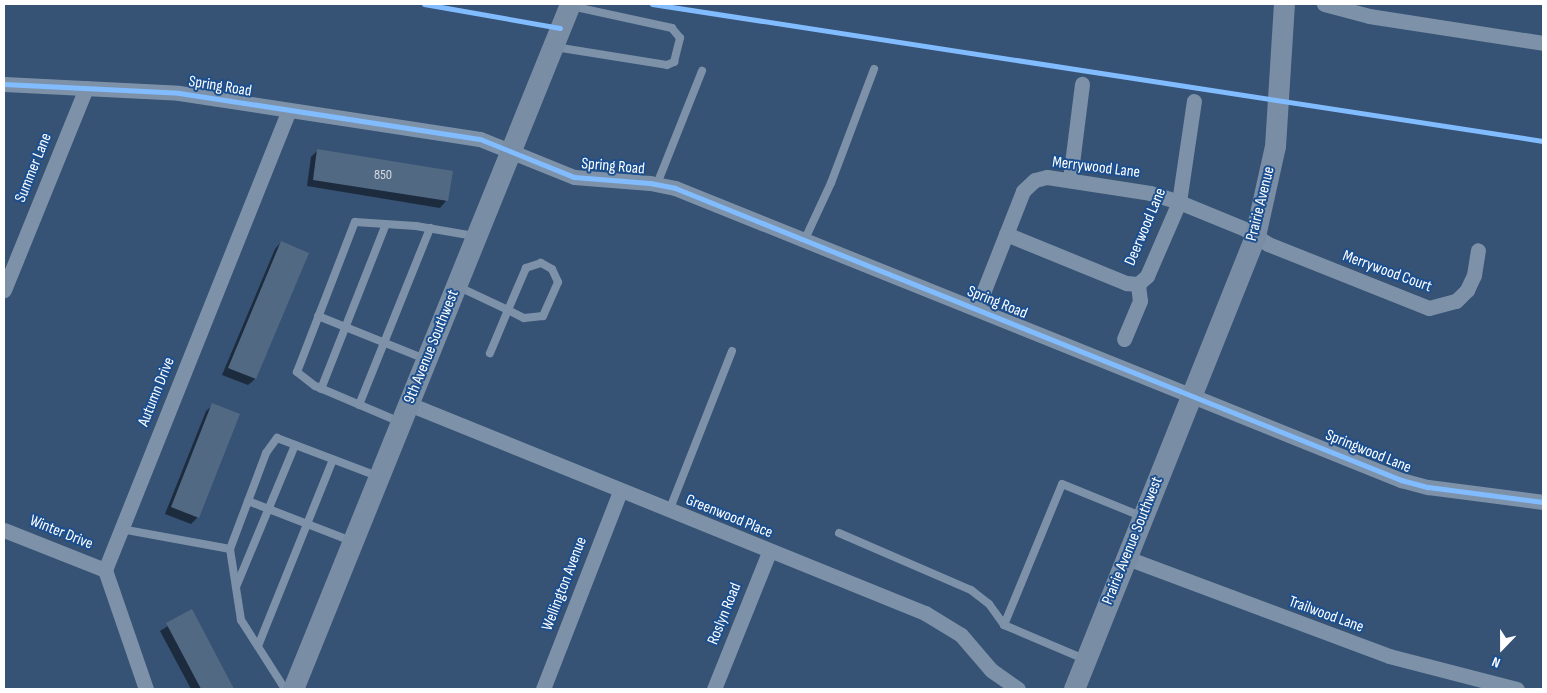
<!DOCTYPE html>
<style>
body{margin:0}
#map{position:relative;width:1547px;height:693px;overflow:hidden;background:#365274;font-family:"Sofia Sans Condensed",sans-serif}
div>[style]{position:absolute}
.shadow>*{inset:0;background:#0007}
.building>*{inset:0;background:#526984}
.lane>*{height:8px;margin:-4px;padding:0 4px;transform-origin:4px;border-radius:4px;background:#7d92a8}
.street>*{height:15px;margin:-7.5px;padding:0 7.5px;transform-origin:7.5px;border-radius:7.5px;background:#7d92a8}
.secondary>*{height:21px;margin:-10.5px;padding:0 10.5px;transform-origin:10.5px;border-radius:10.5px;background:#798da4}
.cycleway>*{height:5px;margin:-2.5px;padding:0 2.5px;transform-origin:2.5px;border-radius:2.5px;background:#80bcff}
span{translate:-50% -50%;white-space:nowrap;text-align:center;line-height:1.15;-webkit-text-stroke:4px #1b4f8f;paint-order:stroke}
.number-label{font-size:14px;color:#d4dae0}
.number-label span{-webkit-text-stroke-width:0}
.street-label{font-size:16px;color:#fff}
.frame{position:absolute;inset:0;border:5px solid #fff;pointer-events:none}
.north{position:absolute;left:1477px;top:623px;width:50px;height:50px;-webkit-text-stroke:4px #1b4f8f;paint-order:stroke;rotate:202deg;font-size:14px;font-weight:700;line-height:20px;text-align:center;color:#fff}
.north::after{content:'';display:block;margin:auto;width:18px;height:22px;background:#fff;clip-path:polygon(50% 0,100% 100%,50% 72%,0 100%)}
</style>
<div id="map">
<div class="shadow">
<i style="clip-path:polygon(318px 150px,451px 172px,446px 201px,440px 208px,307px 186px,311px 157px)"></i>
<i style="clip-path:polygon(281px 242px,307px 253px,255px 379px,248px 385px,222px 375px,275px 249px)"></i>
<i style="clip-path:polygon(213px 405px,198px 517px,191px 524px,165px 514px,206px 411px)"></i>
<i style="clip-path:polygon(192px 611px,233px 689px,191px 689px,160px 631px)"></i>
</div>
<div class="building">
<i style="clip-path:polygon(317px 149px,453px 171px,448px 201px,313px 180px)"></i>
<i style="clip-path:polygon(281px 241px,309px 253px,256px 379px,228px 368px)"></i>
<i style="clip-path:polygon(212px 403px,240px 414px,199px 518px,171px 507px)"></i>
<i style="clip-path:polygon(192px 609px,234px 689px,201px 689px,166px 623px)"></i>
</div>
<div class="lane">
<i style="left:555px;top:47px;width:113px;rotate:9.1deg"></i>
<i style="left:667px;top:65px;width:8px;rotate:-23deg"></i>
<i style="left:674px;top:62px;width:25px;rotate:-76deg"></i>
<i style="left:680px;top:38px;width:13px;rotate:-129deg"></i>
<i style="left:672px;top:28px;width:103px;rotate:-167.7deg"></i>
<i style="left:657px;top:184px;width:122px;rotate:-68.3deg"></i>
<i style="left:805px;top:239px;width:62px;rotate:-65.1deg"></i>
<i style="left:831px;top:183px;width:122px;rotate:-69.3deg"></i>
<i style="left:457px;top:286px;width:56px;rotate:25.2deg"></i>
<i style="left:508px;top:310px;width:18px;rotate:27deg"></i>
<i style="left:524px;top:318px;width:19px;rotate:-6deg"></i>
<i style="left:543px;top:316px;width:37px;rotate:-66deg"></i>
<i style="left:558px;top:282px;width:14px;rotate:-115deg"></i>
<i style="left:552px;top:269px;width:13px;rotate:-151deg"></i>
<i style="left:541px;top:263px;width:16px;rotate:162deg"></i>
<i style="left:526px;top:268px;width:46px;rotate:113.2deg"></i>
<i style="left:508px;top:310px;width:47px;rotate:112.7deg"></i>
<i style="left:318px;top:316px;width:115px;rotate:21.9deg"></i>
<i style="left:321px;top:389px;width:177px;rotate:-68.5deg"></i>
<i style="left:359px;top:405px;width:191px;rotate:-68.1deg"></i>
<i style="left:400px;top:422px;width:92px;rotate:-157deg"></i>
<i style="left:315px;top:386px;width:23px;rotate:-142deg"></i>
<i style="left:297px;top:372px;width:161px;rotate:-68.9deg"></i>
<i style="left:355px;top:222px;width:61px;rotate:3.8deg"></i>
<i style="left:416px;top:226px;width:59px;rotate:9.8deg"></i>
<i style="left:248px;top:501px;width:110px;rotate:21.2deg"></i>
<i style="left:669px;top:511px;width:172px;rotate:-68.5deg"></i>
<i style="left:121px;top:529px;width:111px;rotate:10.4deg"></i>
<i style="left:230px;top:549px;width:72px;rotate:81.2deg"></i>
<i style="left:241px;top:620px;width:82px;rotate:57.5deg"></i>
<i style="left:839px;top:533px;width:144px;rotate:23.4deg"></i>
<i style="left:971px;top:590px;width:23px;rotate:38deg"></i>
<i style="left:989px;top:604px;width:26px;rotate:54deg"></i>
<i style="left:1004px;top:625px;width:87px;rotate:23deg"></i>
<i style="left:230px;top:549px;width:103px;rotate:-69.4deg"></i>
<i style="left:266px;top:453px;width:19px;rotate:-54deg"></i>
<i style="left:277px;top:438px;width:107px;rotate:20.8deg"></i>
<i style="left:236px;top:587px;width:154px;rotate:-67.4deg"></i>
<i style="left:1004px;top:625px;width:152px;rotate:-67.6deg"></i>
<i style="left:1062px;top:484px;width:85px;rotate:22.1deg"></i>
<i style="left:258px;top:646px;width:201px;rotate:-68.1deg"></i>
</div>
<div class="street">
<i style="left:1324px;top:4px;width:47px;rotate:14.9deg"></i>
<i style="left:1369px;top:16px;width:176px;rotate:8.8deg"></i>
<i style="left:4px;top:84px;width:175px;rotate:2.9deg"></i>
<i style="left:179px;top:93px;width:304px;rotate:8.7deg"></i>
<i style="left:480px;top:139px;width:101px;rotate:22deg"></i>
<i style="left:574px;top:177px;width:76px;rotate:4.5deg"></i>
<i style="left:650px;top:183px;width:25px;rotate:11deg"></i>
<i style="left:675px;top:188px;width:783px;rotate:21.91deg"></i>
<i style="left:1401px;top:480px;width:28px;rotate:15deg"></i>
<i style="left:1428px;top:487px;width:116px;rotate:7.4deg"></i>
<i style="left:1070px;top:179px;width:96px;rotate:-82.8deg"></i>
<i style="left:1006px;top:234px;width:130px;rotate:22.2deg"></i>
<i style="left:1126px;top:283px;width:12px;rotate:5deg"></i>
<i style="left:1138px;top:284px;width:12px;rotate:-42deg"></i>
<i style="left:1147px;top:276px;width:81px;rotate:-66.6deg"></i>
<i style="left:1179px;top:202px;width:102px;rotate:-81.6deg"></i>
<i style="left:4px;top:290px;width:218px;rotate:-67.9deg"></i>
<i style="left:977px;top:308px;width:126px;rotate:-68.5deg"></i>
<i style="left:1023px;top:191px;width:16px;rotate:-43deg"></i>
<i style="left:1035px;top:180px;width:12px;rotate:-14deg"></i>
<i style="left:1047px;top:177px;width:104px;rotate:8.8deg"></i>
<i style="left:1150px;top:193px;width:30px;rotate:17deg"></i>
<i style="left:1179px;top:202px;width:71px;rotate:22.2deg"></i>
<i style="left:1245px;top:229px;width:27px;rotate:33deg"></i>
<i style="left:1268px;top:244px;width:173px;rotate:21.7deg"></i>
<i style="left:1429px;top:308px;width:28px;rotate:-15deg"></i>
<i style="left:1456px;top:301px;width:16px;rotate:-45deg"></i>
<i style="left:1467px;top:290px;width:17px;rotate:-65deg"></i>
<i style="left:1474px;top:275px;width:25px;rotate:-81deg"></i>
<i style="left:1124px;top:339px;width:41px;rotate:-67.2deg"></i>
<i style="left:1140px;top:301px;width:17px;rotate:-97deg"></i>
<i style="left:409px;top:404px;width:557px;rotate:22.05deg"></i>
<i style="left:925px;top:613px;width:42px;rotate:31.4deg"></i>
<i style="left:961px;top:635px;width:46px;rotate:49.4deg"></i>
<i style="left:991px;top:670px;width:33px;rotate:35deg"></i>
<i style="left:4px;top:530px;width:109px;rotate:21.6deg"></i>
<i style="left:1127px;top:558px;width:280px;rotate:20.5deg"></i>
<i style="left:1389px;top:656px;width:132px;rotate:14.5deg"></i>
<i style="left:146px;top:689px;width:126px;rotate:-109deg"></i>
<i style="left:105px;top:570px;width:495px;rotate:-68.2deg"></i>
<i style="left:543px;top:689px;width:212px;rotate:-68.7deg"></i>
<i style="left:714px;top:689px;width:148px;rotate:-68.1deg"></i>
</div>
<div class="secondary">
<i style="left:293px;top:689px;width:739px;rotate:-67.98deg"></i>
<i style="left:1074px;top:689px;width:488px;rotate:-68.2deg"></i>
<i style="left:1255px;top:236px;width:92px;rotate:-77.5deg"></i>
<i style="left:1275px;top:146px;width:142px;rotate:-86.4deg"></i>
</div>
<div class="cycleway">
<i style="left:424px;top:4px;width:138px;rotate:10deg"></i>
<i style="left:652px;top:4px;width:901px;rotate:8.74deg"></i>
<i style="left:4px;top:84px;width:175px;rotate:2.9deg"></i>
<i style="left:179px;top:93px;width:304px;rotate:8.7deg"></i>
<i style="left:480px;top:139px;width:101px;rotate:22deg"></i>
<i style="left:574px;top:177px;width:76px;rotate:4.5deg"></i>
<i style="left:650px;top:183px;width:25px;rotate:11deg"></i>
<i style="left:675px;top:188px;width:783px;rotate:21.91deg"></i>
<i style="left:1401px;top:480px;width:28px;rotate:15deg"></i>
<i style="left:1428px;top:487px;width:116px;rotate:7.4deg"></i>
</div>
<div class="number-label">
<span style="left:383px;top:175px">850</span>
</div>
<div class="street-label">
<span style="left:220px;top:87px;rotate:9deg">Spring Road</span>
<span style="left:613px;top:167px;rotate:5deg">Spring Road</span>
<span style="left:34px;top:168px;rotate:-68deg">Summer Lane</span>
<span style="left:1096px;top:168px;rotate:7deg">Merrywood Lane</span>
<span style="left:1261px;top:204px;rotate:-76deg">Prairie Avenue</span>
<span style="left:1146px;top:227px;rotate:-67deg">Deerwood Lane</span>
<span style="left:1387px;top:272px;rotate:20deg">Merrywood Court</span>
<span style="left:997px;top:303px;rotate:22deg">Spring Road</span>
<span style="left:432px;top:347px;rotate:-68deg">9th Avenue Southwest</span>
<span style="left:157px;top:392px;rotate:-68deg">Autumn Drive</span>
<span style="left:1368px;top:452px;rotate:22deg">Springwood Lane</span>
<span style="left:729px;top:517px;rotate:22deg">Greenwood Place</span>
<span style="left:61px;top:533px;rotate:22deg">Winter Drive</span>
<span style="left:1133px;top:541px;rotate:-68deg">Prairie Avenue Southwest</span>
<span style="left:565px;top:584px;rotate:-69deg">Wellington Avenue</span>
<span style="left:725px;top:614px;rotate:-68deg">Roslyn Road</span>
<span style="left:1326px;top:615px;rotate:20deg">Trailwood Lane</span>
</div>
<div class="frame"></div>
<div class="north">N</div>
</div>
